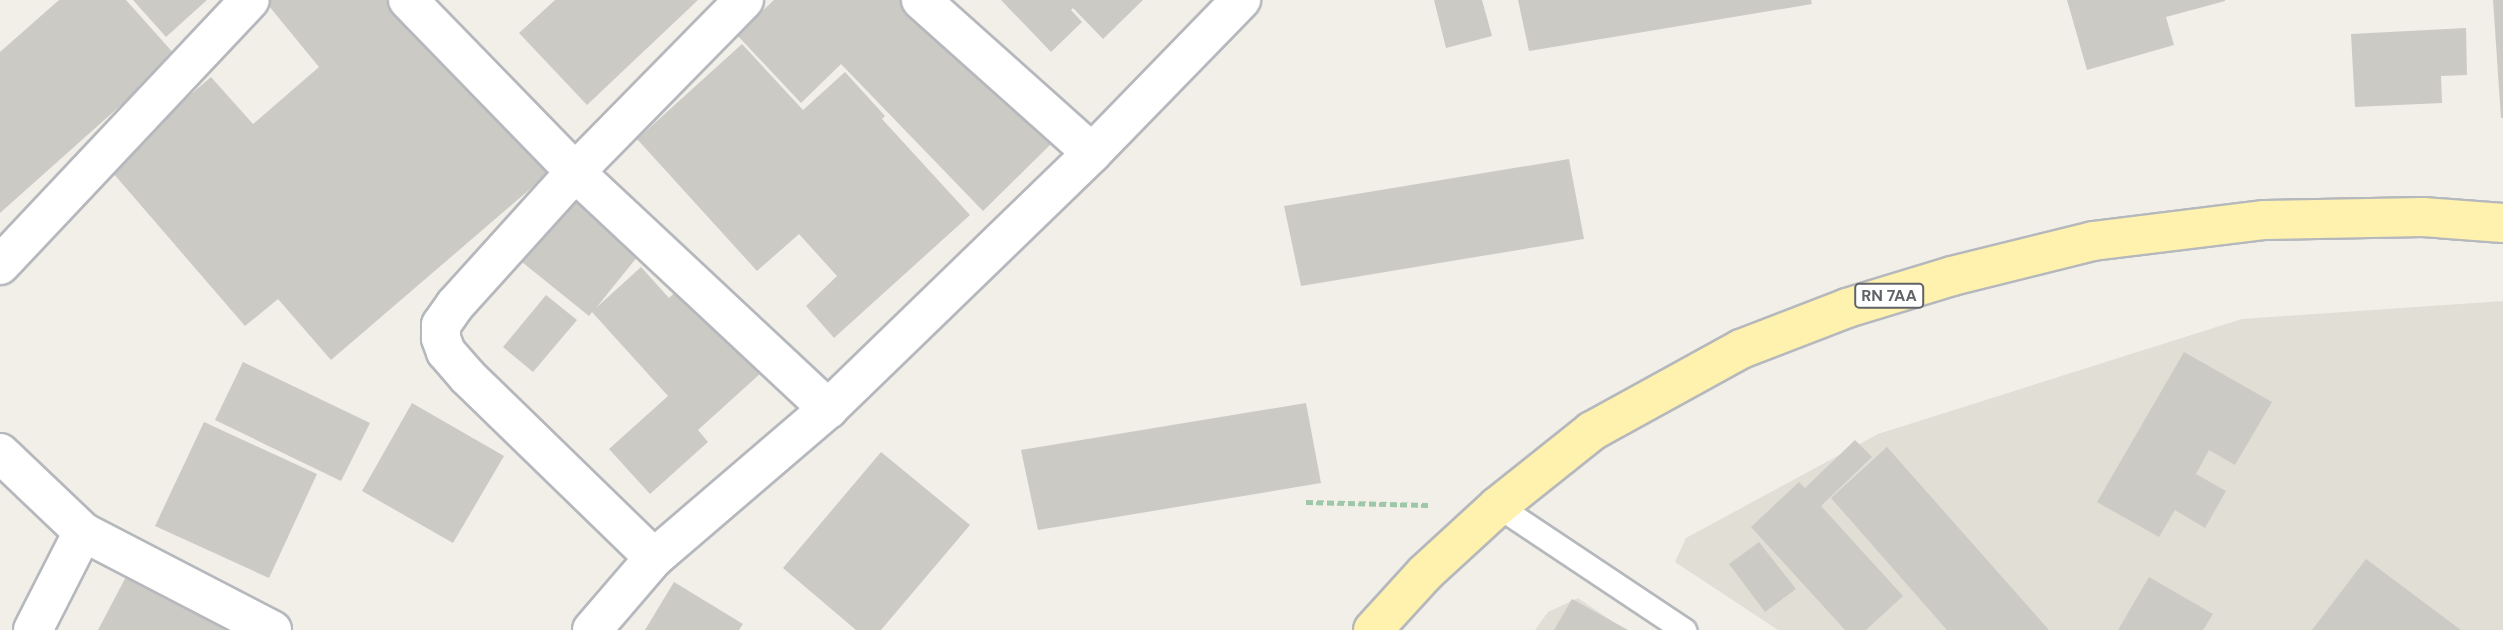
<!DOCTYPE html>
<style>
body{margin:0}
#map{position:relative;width:2503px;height:630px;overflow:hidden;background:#f1efe8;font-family:"DM Sans",sans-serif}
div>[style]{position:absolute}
.education>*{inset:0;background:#e1ded6}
.building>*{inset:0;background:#cccac5}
.path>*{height:4.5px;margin-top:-2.25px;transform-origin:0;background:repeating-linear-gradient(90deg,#9cc7a9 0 7px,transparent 0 10.5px)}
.roads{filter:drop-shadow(2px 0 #b5b8bc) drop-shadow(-2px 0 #b5b8bc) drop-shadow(0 2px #b5b8bc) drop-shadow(0 -2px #b5b8bc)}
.lane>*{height:23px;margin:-11.5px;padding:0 11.5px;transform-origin:11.5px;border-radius:11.5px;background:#fff}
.street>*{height:38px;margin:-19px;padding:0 19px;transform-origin:19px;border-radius:19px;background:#fff}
.primary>*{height:38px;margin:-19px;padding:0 19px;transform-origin:19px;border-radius:19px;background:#fff2af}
span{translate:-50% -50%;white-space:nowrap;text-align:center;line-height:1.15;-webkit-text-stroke:7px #fff;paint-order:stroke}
.shield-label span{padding:2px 5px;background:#fff;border:2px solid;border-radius:5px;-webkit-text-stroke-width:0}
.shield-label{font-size:16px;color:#5f6368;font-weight:700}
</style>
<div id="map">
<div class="education">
<i style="clip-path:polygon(2503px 301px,2503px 630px,1778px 630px,1675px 562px,1686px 538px,1878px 434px,2242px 319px)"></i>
<i style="clip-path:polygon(1578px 598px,1625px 630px,1535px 630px,1548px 612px)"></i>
</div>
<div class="building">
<i style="clip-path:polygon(59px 0,126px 0,176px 56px,0 213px,0 52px)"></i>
<i style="clip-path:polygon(133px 0,207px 0,166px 37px)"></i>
<i style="clip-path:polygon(264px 0,402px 0,550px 172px,331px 360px,278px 299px,245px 326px,107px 166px,211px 77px,253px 124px,319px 67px)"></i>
<i style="clip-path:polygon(555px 0,698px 0,587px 105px,519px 33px)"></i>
<i style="clip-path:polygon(774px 0,914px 0,1052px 143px,983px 211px,841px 64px,801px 103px,737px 35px)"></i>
<i style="clip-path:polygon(1001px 0,1143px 0,1103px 39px,1073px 8px,1071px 10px,1082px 22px,1051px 52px)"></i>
<i style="clip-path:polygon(1434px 0,1482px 0,1492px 36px,1446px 48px)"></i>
<i style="clip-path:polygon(1518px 0,1811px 0,1812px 4px,1529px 51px)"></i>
<i style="clip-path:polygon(2067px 0,2225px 0,2225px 1px,2166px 17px,2174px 45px,2087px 70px)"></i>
<i style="clip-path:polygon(2493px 0,2503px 0,2503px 118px,2501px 118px)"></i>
<i style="clip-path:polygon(2466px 28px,2467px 75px,2441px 76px,2442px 103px,2355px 107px,2351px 34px)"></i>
<i style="clip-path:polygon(742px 44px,803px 110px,845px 72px,885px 116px,882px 119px,970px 215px,834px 338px,806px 306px,837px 276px,799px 234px,757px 271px,637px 139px)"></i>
<i style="clip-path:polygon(1569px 159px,1584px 239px,1301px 286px,1284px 206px)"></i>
<i style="clip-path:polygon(578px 183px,650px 241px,596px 308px,641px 267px,669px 298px,693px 276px,772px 363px,698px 430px,708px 442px,650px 494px,609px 449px,668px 396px,592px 312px,589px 316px,517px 258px)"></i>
<i style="clip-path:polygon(546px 295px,577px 320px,533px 372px,503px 347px)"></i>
<i style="clip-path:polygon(2184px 352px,2272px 402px,2235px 465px,2209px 450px,2196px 474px,2226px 491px,2205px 528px,2175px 510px,2159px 537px,2097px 502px)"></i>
<i style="clip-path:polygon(243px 362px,370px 423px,341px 481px,215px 420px)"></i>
<i style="clip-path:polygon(412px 403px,504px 456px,453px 543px,362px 491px)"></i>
<i style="clip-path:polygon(1306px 403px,1321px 483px,1038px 530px,1021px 450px)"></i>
<i style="clip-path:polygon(204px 422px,317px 474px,269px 578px,155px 526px)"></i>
<i style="clip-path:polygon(1855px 440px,1872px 457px,1821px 506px,1903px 596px,1866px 630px,1845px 630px,1751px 527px,1799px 482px,1805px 488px)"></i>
<i style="clip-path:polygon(1887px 447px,2049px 630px,1947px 630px,1831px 498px)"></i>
<i style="clip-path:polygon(881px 452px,970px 525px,881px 630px,856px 630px,783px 568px)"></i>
<i style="clip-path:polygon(1759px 542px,1796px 589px,1765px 612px,1729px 564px)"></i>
<i style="clip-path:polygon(2366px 559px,2461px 630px,2312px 630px)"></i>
<i style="clip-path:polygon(128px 573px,238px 630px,98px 630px)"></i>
<i style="clip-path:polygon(2149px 577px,2213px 614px,2203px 630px,2118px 630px)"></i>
<i style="clip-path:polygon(674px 582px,743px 624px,739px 630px,645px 630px)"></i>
<i style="clip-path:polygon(1572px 599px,1628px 630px,1554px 630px)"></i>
</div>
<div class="path">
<i style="left:1306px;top:502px;width:122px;rotate:1.4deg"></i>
</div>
<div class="roads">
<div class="lane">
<i style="left:1498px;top:506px;width:224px;rotate:33.7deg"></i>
</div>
<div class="street">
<i style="left:408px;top:0;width:240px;rotate:45.8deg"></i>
<i style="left:575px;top:172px;width:347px;rotate:43.1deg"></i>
<i style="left:921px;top:0;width:229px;rotate:41.8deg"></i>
<i style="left:0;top:265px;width:364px;rotate:-46.7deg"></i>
<i style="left:0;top:453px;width:115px;rotate:43.6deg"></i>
<i style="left:654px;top:558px;width:261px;rotate:-135.8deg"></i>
<i style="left:467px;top:376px;width:32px;rotate:-131deg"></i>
<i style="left:446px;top:352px;width:15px;rotate:-110deg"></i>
<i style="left:441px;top:338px;width:13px;rotate:-90deg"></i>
<i style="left:441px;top:325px;width:24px;rotate:-55deg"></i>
<i style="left:455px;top:305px;width:179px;rotate:-47.9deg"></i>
<i style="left:575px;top:172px;width:241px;rotate:-45.5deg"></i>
<i style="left:33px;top:630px;width:110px;rotate:-63deg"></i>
<i style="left:83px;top:532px;width:213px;rotate:27.4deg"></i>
<i style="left:592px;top:630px;width:95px;rotate:-49.3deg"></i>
<i style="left:654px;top:558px;width:229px;rotate:-40.6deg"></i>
<i style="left:828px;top:409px;width:368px;rotate:-44.1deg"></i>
<i style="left:1092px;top:153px;width:214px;rotate:-45.8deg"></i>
</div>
<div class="primary">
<i style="left:1373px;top:630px;width:77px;rotate:-47.6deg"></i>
<i style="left:1425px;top:573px;width:99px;rotate:-42.5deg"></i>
<i style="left:1498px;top:506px;width:120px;rotate:-38.6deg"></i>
<i style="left:1592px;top:431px;width:170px;rotate:-28.8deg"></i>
<i style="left:1741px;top:349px;width:114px;rotate:-21.1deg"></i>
<i style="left:1847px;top:308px;width:110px;rotate:-16.9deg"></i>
<i style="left:1952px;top:276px;width:145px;rotate:-13.9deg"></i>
<i style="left:2093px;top:241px;width:173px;rotate:-7deg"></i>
<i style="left:2265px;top:220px;width:158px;rotate:-1.1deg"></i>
<i style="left:2423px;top:217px;width:80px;rotate:4.3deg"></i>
</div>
</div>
<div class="shield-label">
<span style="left:1889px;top:296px">RN 7AA</span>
</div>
</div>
